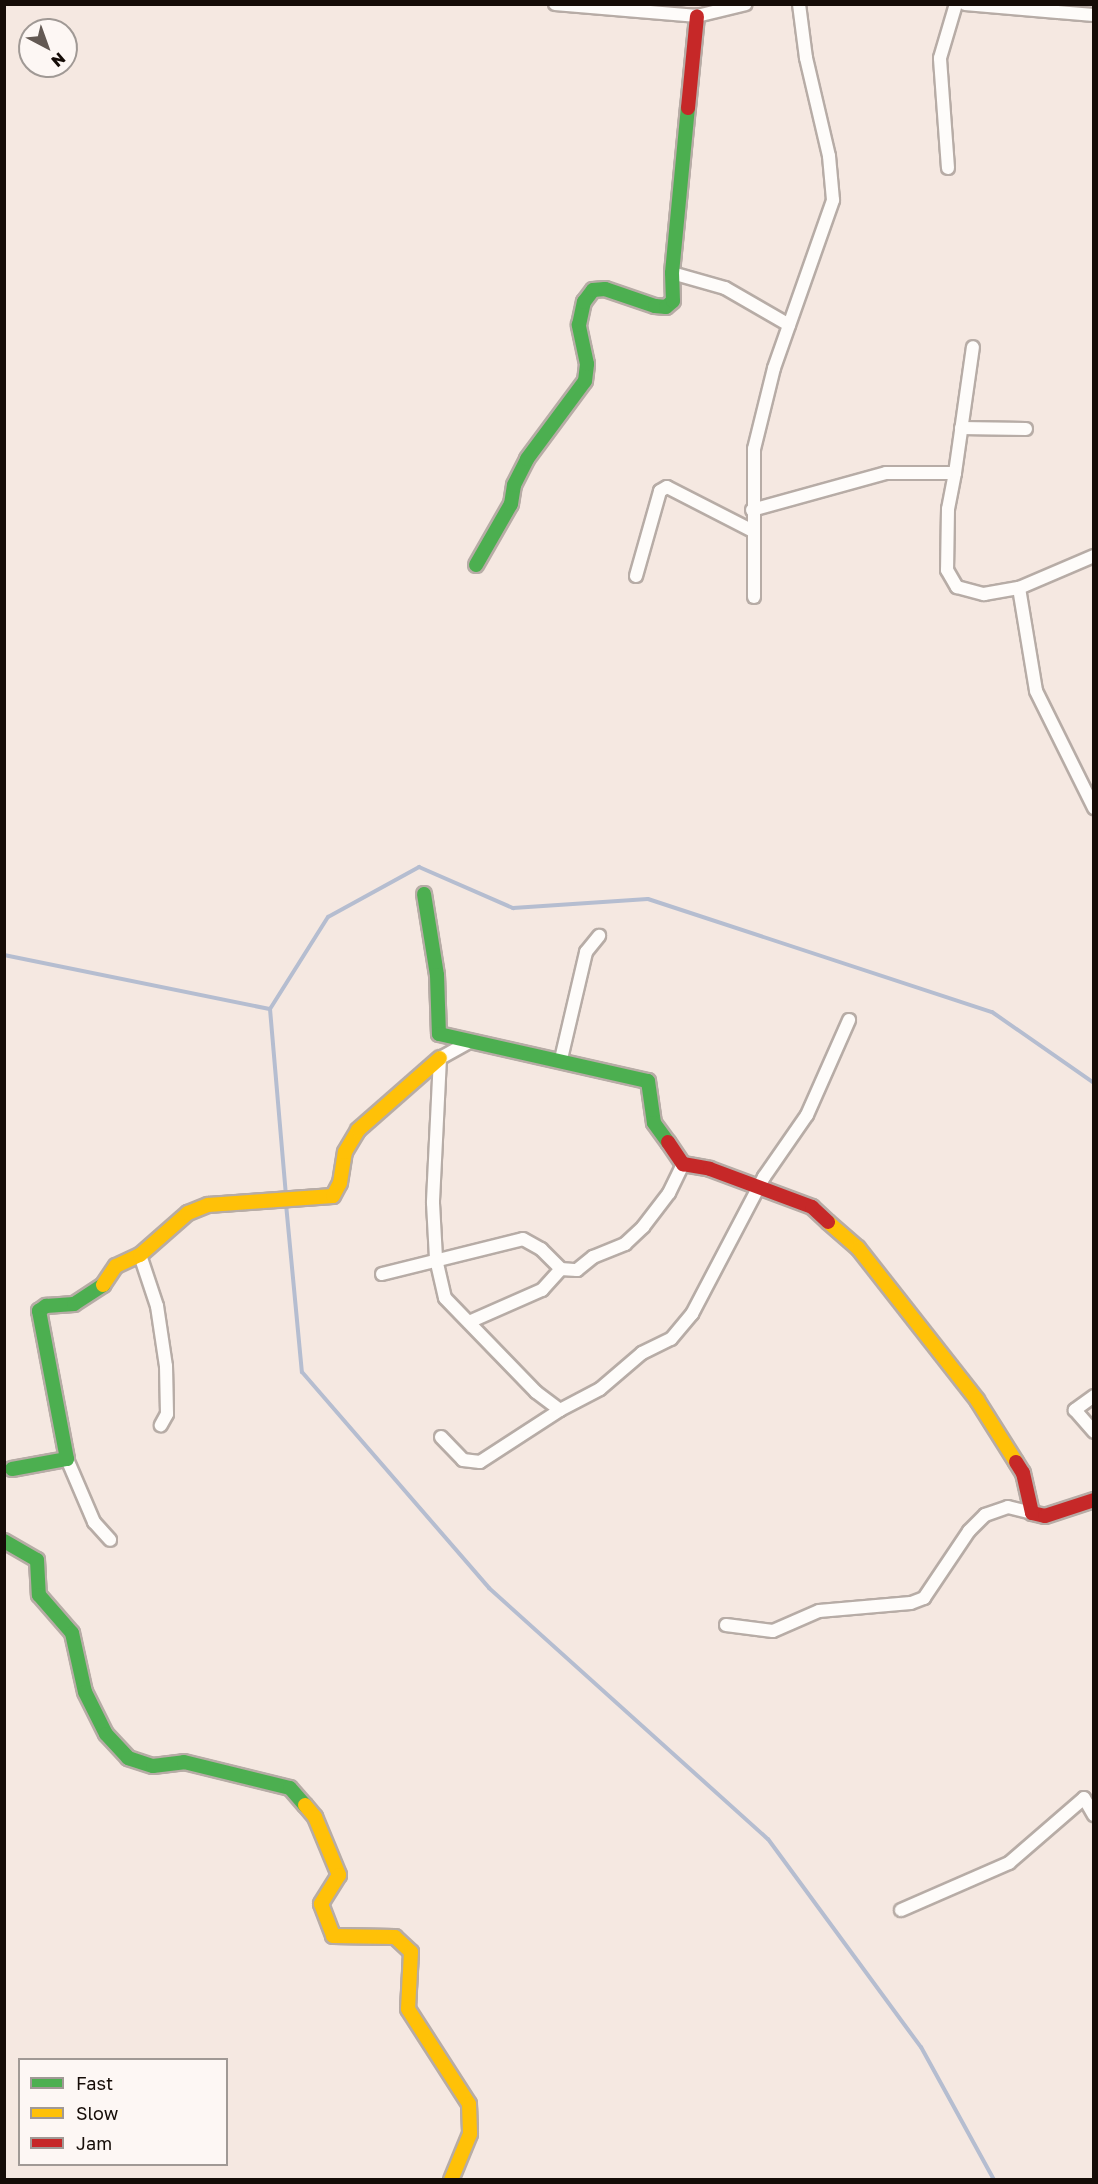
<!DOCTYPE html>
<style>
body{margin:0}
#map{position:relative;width:1098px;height:2184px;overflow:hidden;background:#f5e8e1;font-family:"Golos Text",sans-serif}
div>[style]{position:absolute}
.stream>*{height:4px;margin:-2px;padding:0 2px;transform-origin:2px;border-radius:2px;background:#b5bdd0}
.roads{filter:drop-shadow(2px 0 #b7aca6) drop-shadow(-2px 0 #b7aca6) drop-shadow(0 2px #b7aca6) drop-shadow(0 -2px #b7aca6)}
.street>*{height:12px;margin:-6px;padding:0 6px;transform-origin:6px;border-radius:6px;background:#fefcfa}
.fast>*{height:14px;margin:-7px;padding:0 7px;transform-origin:7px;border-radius:7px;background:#4caf50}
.slow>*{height:14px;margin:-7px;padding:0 7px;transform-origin:7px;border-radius:7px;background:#ffc107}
.jam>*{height:14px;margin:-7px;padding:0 7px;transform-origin:7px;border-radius:7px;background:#c62828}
span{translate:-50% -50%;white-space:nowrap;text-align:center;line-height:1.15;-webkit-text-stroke:4.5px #fdf7f4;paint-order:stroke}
.frame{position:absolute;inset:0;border:6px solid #150c07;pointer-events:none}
.legend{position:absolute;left:18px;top:2058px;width:210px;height:108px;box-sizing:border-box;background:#fdf7f4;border:2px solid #a09995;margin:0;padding:8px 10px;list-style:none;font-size:18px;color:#150c07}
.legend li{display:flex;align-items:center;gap:12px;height:30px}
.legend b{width:30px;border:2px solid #a09995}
.north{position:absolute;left:18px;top:18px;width:60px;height:60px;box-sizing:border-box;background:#fdf7f4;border:2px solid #a09995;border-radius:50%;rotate:139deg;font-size:16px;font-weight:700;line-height:24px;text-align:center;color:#150c07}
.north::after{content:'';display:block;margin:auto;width:21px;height:27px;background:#635953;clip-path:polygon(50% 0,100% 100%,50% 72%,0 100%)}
</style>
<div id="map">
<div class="stream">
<i style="left:4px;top:955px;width:271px;rotate:11.5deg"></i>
<i style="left:270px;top:1009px;width:109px;rotate:-57.8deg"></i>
<i style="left:328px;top:917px;width:104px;rotate:-28.8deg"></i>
<i style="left:419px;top:867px;width:103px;rotate:23.6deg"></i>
<i style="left:513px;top:908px;width:135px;rotate:-3.8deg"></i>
<i style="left:648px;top:899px;width:362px;rotate:18.2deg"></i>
<i style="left:992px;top:1012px;width:124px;rotate:34.8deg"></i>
<i style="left:270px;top:1009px;width:188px;rotate:85.1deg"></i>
<i style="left:286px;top:1204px;width:169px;rotate:84.6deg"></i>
<i style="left:302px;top:1372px;width:286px;rotate:49.1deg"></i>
<i style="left:489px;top:1588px;width:375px;rotate:42deg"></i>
<i style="left:768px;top:1839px;width:258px;rotate:53.7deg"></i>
<i style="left:921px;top:2047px;width:152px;rotate:61.2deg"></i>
</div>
<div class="roads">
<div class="street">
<i style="left:555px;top:4px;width:143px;rotate:4.8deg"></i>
<i style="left:697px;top:16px;width:50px;rotate:-13.8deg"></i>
<i style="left:965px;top:4px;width:129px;rotate:4.9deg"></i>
<i style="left:948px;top:168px;width:110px;rotate:-94.2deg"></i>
<i style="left:940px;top:58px;width:56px;rotate:-73.5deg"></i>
<i style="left:672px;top:273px;width:55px;rotate:15.8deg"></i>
<i style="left:725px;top:288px;width:74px;rotate:30deg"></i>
<i style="left:961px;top:428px;width:65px;rotate:0.9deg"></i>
<i style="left:955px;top:473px;width:127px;rotate:-81.9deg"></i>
<i style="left:752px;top:510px;width:139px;rotate:-15.4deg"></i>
<i style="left:886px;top:473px;width:69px"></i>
<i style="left:955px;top:473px;width:37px;rotate:101deg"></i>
<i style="left:948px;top:509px;width:61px;rotate:90.9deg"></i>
<i style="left:947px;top:570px;width:20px;rotate:60deg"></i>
<i style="left:957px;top:587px;width:28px;rotate:15deg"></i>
<i style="left:984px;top:594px;width:36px;rotate:-10deg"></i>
<i style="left:1019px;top:588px;width:82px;rotate:-23.1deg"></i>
<i style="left:636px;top:576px;width:88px;rotate:-74.2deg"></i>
<i style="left:660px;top:491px;width:8px;rotate:-30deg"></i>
<i style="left:667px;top:487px;width:94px;rotate:27.1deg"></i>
<i style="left:1019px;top:588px;width:104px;rotate:80.6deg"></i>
<i style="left:1036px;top:691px;width:131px;rotate:63.6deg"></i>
<i style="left:754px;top:597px;width:148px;rotate:-90deg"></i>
<i style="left:754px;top:449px;width:83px;rotate:-76.1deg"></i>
<i style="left:774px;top:368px;width:178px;rotate:-70.6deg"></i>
<i style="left:833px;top:200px;width:44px;rotate:-95.2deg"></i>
<i style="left:829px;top:156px;width:101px;rotate:-103.2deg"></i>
<i style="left:806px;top:58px;width:54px;rotate:-97.4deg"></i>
<i style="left:471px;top:1041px;width:35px;rotate:151deg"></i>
<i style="left:440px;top:1058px;width:145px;rotate:92.8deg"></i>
<i style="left:433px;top:1203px;width:56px;rotate:86.9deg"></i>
<i style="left:436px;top:1259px;width:40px;rotate:77deg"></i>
<i style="left:445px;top:1298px;width:131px;rotate:45.9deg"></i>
<i style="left:536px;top:1392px;width:30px;rotate:37deg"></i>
<i style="left:561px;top:1059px;width:110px;rotate:-76.8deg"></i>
<i style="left:586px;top:952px;width:21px;rotate:-51deg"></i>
<i style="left:140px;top:1255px;width:54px;rotate:71.6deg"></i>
<i style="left:157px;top:1306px;width:61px;rotate:81.5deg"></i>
<i style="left:166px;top:1366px;width:48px;rotate:88.8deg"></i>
<i style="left:167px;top:1414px;width:13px;rotate:119deg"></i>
<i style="left:382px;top:1274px;width:145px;rotate:-13.9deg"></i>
<i style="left:523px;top:1239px;width:21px;rotate:29deg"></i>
<i style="left:541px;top:1249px;width:28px;rotate:45deg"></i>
<i style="left:561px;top:1269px;width:16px;rotate:4deg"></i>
<i style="left:577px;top:1270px;width:21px;rotate:-39deg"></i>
<i style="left:593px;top:1257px;width:35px;rotate:-22deg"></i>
<i style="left:625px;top:1244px;width:25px;rotate:-43deg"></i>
<i style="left:643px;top:1227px;width:43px;rotate:-52.6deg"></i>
<i style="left:669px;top:1193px;width:32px;rotate:-64deg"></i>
<i style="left:469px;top:1322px;width:80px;rotate:-23.7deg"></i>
<i style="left:542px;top:1290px;width:28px;rotate:-48deg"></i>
<i style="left:1094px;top:1396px;width:24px;rotate:144deg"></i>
<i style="left:1075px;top:1410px;width:29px;rotate:49deg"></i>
<i style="left:441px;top:1437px;width:32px;rotate:46deg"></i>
<i style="left:463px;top:1460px;width:17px;rotate:7deg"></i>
<i style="left:480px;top:1462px;width:95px;rotate:-33deg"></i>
<i style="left:560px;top:1410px;width:45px;rotate:-27.7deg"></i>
<i style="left:600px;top:1389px;width:55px;rotate:-40.6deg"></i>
<i style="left:642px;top:1353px;width:32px;rotate:-26deg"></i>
<i style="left:671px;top:1339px;width:33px;rotate:-50deg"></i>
<i style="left:692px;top:1314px;width:155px;rotate:-62.3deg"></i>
<i style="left:764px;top:1177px;width:75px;rotate:-55.3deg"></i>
<i style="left:807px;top:1115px;width:104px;rotate:-66.1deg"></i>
<i style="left:67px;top:1459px;width:69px;rotate:66.8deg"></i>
<i style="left:94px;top:1522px;width:24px;rotate:48deg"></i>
<i style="left:726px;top:1625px;width:47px;rotate:7.3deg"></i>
<i style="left:773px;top:1631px;width:50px;rotate:-23.5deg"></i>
<i style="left:819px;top:1611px;width:92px;rotate:-5deg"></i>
<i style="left:911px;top:1603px;width:14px;rotate:-21deg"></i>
<i style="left:924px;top:1598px;width:81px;rotate:-56.1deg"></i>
<i style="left:969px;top:1531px;width:23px;rotate:-45deg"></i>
<i style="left:985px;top:1515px;width:24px;rotate:-19deg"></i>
<i style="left:1008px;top:1507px;width:25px;rotate:14deg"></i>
<i style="left:901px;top:1910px;width:118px;rotate:-23.5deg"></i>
<i style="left:1009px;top:1863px;width:99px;rotate:-40.9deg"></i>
<i style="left:1084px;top:1798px;width:20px;rotate:60deg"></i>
</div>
<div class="fast">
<i style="left:476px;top:565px;width:70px;rotate:-60.2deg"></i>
<i style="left:511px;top:504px;width:19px;rotate:-81deg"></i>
<i style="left:514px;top:485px;width:29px;rotate:-63deg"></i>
<i style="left:527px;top:459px;width:97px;rotate:-53.4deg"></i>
<i style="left:585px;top:381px;width:17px;rotate:-83deg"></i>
<i style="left:587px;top:364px;width:40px;rotate:-102deg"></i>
<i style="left:579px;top:325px;width:24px;rotate:-78deg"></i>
<i style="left:584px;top:302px;width:15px;rotate:-53deg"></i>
<i style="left:593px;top:290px;width:12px;rotate:-5deg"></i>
<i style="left:605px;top:289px;width:53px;rotate:18.8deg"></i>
<i style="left:655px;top:306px;width:11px;rotate:5deg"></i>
<i style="left:666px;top:307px;width:9px;rotate:-41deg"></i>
<i style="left:673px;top:301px;width:28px;rotate:-92deg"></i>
<i style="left:672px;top:273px;width:166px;rotate:-84.5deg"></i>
<i style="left:424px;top:894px;width:82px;rotate:80.9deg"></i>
<i style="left:437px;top:975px;width:59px;rotate:88.1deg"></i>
<i style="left:439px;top:1034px;width:214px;rotate:12.7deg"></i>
<i style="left:648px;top:1081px;width:42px;rotate:81.9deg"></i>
<i style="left:654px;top:1123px;width:24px;rotate:54deg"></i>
<i style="left:12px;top:1469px;width:56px;rotate:-10.3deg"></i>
<i style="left:67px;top:1459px;width:151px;rotate:-100.7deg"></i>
<i style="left:39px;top:1311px;width:9px;rotate:-36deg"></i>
<i style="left:46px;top:1306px;width:28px;rotate:-4deg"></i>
<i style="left:74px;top:1304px;width:35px;rotate:-33deg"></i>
<i style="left:4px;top:1541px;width:38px;rotate:30deg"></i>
<i style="left:37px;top:1560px;width:35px;rotate:87deg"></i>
<i style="left:39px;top:1595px;width:50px;rotate:49deg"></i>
<i style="left:72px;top:1633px;width:60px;rotate:77.6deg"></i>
<i style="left:85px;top:1692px;width:47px;rotate:63.4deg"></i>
<i style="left:106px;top:1734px;width:33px;rotate:47deg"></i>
<i style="left:128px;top:1758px;width:26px;rotate:18deg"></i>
<i style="left:153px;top:1766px;width:31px;rotate:-7deg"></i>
<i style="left:184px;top:1762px;width:109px;rotate:13.8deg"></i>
<i style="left:290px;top:1788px;width:23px;rotate:49deg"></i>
</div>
<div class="slow">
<i style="left:828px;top:1222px;width:40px;rotate:41deg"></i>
<i style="left:858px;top:1248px;width:193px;rotate:51.9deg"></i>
<i style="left:977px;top:1400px;width:73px;rotate:57.8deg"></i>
<i style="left:103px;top:1285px;width:23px;rotate:-56deg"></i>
<i style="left:116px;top:1266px;width:26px;rotate:-25deg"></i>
<i style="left:140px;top:1255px;width:64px;rotate:-41.2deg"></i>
<i style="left:188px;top:1213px;width:22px;rotate:-22deg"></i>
<i style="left:208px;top:1205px;width:125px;rotate:-4.1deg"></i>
<i style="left:333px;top:1196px;width:15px;rotate:-62deg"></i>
<i style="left:340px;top:1183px;width:31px;rotate:-81deg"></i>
<i style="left:345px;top:1152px;width:26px;rotate:-59deg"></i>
<i style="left:358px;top:1130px;width:109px;rotate:-41.3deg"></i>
<i style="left:305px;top:1805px;width:16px;rotate:50deg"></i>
<i style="left:315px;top:1817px;width:63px;rotate:67.5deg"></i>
<i style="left:339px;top:1875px;width:34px;rotate:122deg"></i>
<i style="left:321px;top:1904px;width:34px;rotate:69deg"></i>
<i style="left:333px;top:1936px;width:62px;rotate:0.9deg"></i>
<i style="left:395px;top:1937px;width:22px;rotate:43deg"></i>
<i style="left:411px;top:1952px;width:57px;rotate:93deg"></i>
<i style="left:408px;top:2009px;width:113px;rotate:57.3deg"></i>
<i style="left:469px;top:2104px;width:30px;rotate:88deg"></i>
<i style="left:470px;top:2134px;width:50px;rotate:112.4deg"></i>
</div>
<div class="jam">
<i style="left:688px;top:108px;width:92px;rotate:-84.4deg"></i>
<i style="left:668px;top:1142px;width:27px;rotate:56deg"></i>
<i style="left:683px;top:1164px;width:27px;rotate:10deg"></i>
<i style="left:710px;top:1169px;width:109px;rotate:20.4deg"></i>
<i style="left:812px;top:1207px;width:22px;rotate:43deg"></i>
<i style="left:1016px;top:1462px;width:13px;rotate:58deg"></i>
<i style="left:1023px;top:1473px;width:41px;rotate:77.3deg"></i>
<i style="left:1032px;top:1513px;width:13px;rotate:13deg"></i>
<i style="left:1045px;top:1516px;width:52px;rotate:-18.1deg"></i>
</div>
</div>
<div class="frame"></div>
<ul class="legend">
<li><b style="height:8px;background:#4caf50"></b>Fast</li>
<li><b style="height:8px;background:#ffc107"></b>Slow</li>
<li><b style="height:8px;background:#c62828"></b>Jam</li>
</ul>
<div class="north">N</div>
</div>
